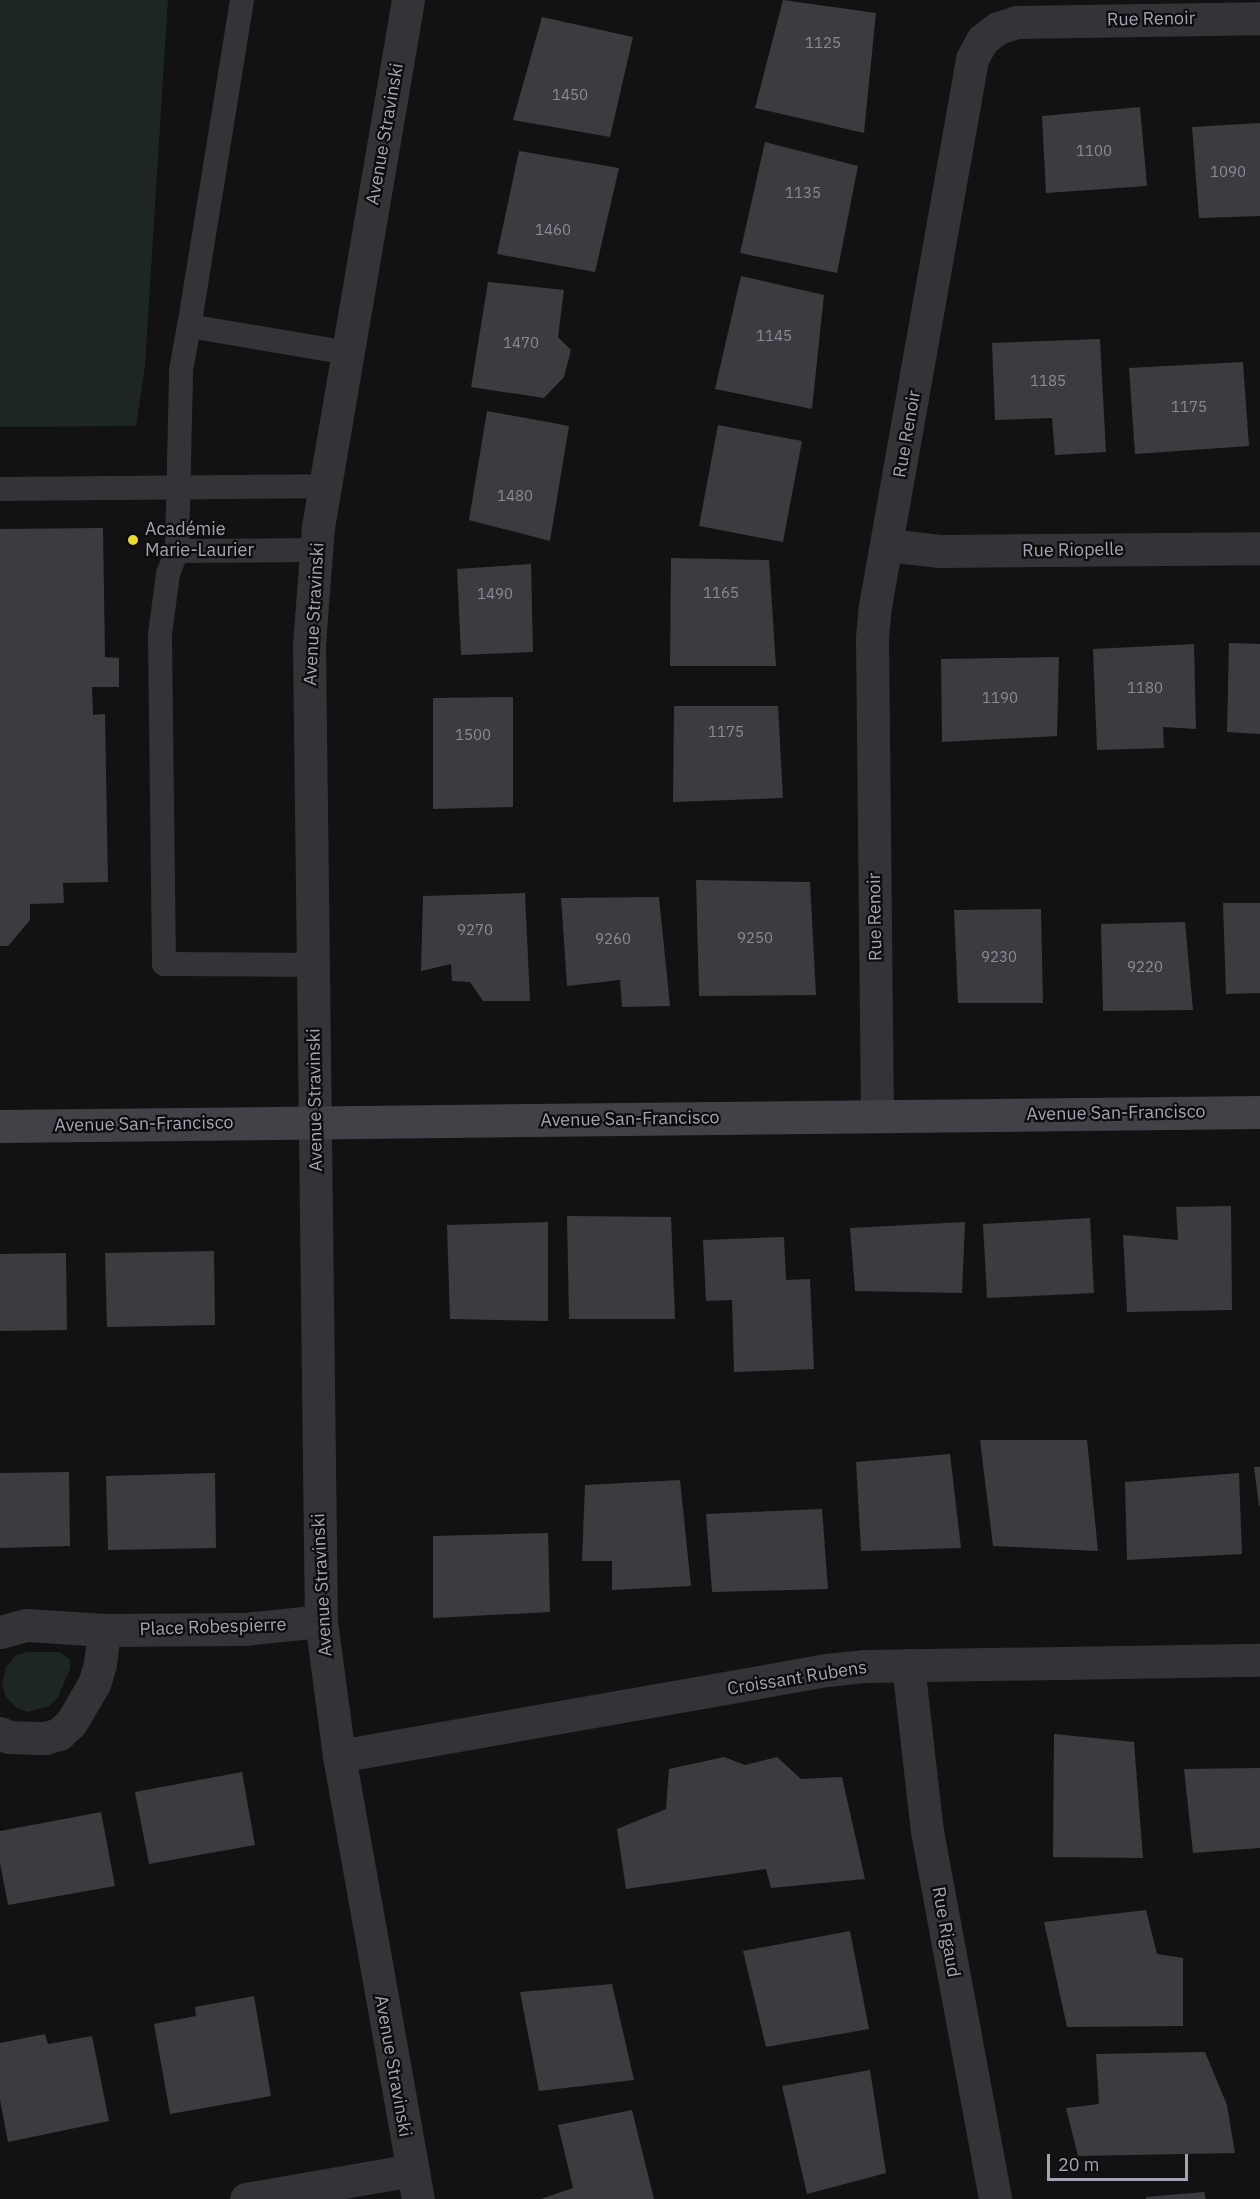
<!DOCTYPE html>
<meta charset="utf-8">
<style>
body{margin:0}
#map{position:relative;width:1260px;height:2199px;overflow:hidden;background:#121213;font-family:"IBM Plex Sans",sans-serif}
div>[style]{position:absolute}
.green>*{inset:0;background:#1e2621}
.building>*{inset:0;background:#3c3c40}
.lane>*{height:24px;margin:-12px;padding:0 12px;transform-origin:12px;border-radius:12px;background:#333338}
.street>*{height:33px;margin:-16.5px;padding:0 16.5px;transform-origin:16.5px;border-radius:16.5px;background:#333338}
.secondary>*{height:33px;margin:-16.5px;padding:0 16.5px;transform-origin:16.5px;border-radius:16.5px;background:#414148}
.dots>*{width:16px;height:16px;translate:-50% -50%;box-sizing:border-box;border:3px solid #0d0d0e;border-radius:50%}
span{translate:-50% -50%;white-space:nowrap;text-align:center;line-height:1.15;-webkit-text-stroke:4.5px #0d0d0e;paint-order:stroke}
.number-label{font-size:15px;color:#8a8b96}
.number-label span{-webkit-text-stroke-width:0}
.street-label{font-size:18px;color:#a4a5b3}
.poi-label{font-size:18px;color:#a4a5b3}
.left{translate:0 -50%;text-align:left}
.scale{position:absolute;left:1047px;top:2154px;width:141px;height:27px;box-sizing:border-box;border:3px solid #a4a5b3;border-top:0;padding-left:8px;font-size:18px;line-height:21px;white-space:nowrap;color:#a4a5b3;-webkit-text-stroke:4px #0d0d0e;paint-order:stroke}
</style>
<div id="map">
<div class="green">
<i style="clip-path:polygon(0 0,168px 0,145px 366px,136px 426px,0 427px)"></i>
<i style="clip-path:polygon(27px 1652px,60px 1652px,70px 1660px,70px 1669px,58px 1697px,50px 1706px,27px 1712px,16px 1707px,6px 1697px,2px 1683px,6px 1667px,16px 1655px)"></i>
</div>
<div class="building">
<i style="clip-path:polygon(783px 0,876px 13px,864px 133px,755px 108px)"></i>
<i style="clip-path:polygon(542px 17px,633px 37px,610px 137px,513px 120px)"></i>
<i style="clip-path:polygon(1140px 107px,1147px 186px,1046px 193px,1042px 116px)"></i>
<i style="clip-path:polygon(1260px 123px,1260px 216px,1199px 218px,1192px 127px)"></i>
<i style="clip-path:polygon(765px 142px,858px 166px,837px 273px,740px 253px)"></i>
<i style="clip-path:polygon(519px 151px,619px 168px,595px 272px,497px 254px)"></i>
<i style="clip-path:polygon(741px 276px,824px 295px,812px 409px,715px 389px)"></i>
<i style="clip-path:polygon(488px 282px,564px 290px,558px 337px,571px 350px,564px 377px,544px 398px,471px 387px)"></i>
<i style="clip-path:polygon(1100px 339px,1106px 452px,1055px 455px,1052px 418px,995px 420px,992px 343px)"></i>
<i style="clip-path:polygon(1243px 362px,1249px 446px,1135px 454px,1129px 368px)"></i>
<i style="clip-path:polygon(487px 411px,569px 426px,550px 541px,469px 520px)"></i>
<i style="clip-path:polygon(718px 425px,802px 441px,783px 542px,699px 526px)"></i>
<i style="clip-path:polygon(103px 528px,105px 657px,119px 658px,119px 687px,92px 687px,93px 715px,105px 714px,108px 882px,63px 883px,64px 903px,30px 904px,30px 920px,8px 946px,0 946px,0 529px)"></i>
<i style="clip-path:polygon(671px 558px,769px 560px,776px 666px,670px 666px)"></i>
<i style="clip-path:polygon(531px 564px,533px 652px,461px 655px,457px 569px)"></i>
<i style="clip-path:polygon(1229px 643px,1260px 644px,1260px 734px,1227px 732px)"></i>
<i style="clip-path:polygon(1194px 644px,1196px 729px,1163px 727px,1164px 748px,1097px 750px,1093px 649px)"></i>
<i style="clip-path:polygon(1059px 657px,1057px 736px,942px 742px,941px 659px)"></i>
<i style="clip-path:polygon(513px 697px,513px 807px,433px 809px,433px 698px)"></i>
<i style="clip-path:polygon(674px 706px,778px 706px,783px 798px,673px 802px)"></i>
<i style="clip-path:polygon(696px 880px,810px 882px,816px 995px,699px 996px)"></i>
<i style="clip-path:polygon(525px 893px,530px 1001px,483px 1001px,470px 982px,452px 981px,451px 964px,421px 971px,423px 896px)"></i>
<i style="clip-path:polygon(659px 897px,670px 1006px,622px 1007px,620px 980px,567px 986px,561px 898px)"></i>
<i style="clip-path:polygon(1223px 903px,1260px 903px,1260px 993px,1226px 994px)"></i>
<i style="clip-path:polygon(1041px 909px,1043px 1003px,958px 1003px,954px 910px)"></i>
<i style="clip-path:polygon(1185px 922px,1193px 1010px,1103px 1011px,1101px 924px)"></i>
<i style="clip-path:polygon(1231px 1206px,1232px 1310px,1127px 1312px,1123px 1235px,1178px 1240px,1176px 1207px)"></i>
<i style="clip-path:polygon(567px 1216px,671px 1217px,675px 1319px,569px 1319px)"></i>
<i style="clip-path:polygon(1090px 1218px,1094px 1293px,987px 1298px,983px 1224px)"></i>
<i style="clip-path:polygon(548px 1222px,548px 1321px,450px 1319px,447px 1225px)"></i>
<i style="clip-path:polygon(965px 1222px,962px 1293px,855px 1291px,850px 1228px)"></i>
<i style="clip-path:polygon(784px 1237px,786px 1280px,810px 1279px,814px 1369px,734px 1372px,732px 1300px,706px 1301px,703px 1240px)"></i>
<i style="clip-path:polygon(214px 1251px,215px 1325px,107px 1327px,105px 1253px)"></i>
<i style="clip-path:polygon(66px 1253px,67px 1330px,0 1331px,0 1254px)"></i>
<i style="clip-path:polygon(980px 1440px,1087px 1440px,1098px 1551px,993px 1546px)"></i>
<i style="clip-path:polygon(950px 1454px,961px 1548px,861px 1551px,856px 1462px)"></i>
<i style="clip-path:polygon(1254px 1467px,1260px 1467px,1260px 1506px,1259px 1506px)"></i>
<i style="clip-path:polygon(69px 1472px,70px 1546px,0 1548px,0 1473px)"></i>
<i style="clip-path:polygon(215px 1473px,216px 1548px,108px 1550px,106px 1476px)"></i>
<i style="clip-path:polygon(1239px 1473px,1242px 1554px,1127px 1560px,1125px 1482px)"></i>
<i style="clip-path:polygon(680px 1480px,691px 1586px,612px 1590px,612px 1561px,582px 1561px,585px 1485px)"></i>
<i style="clip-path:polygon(822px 1509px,828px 1589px,712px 1592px,706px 1514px)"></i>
<i style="clip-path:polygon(548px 1533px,550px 1612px,433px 1618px,433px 1536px)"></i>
<i style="clip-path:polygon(1054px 1734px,1134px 1742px,1143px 1858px,1053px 1857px)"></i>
<i style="clip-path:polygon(724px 1757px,745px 1765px,777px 1757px,801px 1779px,842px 1777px,865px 1879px,771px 1888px,766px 1869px,626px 1889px,617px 1829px,666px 1809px,669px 1769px)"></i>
<i style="clip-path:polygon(1260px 1768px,1260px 1848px,1193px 1853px,1184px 1769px)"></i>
<i style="clip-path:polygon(242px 1772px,255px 1845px,149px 1864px,135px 1792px)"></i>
<i style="clip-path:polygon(101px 1812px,115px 1886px,8px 1905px,0 1863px,0 1831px)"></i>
<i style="clip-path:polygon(1146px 1910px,1157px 1954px,1183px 1958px,1183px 2026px,1067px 2027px,1044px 1922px)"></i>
<i style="clip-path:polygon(850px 1931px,869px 2029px,766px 2047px,743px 1951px)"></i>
<i style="clip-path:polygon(612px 1984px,634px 2080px,539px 2091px,520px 1992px)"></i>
<i style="clip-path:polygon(254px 1996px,271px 2096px,170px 2114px,154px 2024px,196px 2016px,195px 2007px)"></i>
<i style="clip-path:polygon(45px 2034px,48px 2044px,92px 2036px,109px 2121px,8px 2142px,0 2100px,0 2043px)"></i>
<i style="clip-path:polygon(1205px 2052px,1227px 2105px,1235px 2153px,1078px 2156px,1066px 2108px,1099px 2104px,1096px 2054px)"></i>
<i style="clip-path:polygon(870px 2070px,886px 2173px,807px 2194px,782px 2086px)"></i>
<i style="clip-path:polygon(632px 2110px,654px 2199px,541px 2199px,573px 2188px,558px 2125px)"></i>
<i style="clip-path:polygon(1204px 2192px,1206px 2199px,1146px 2199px,1146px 2197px)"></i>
</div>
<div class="lane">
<i style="left:242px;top:0;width:330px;rotate:99.2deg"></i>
<i style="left:189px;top:326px;width:161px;rotate:9.6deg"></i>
<i style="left:0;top:489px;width:326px;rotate:-0.5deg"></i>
<i style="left:177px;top:551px;width:181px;rotate:-88.7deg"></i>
<i style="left:181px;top:370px;width:45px;rotate:-79.7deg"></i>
<i style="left:312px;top:965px;width:148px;rotate:-179.6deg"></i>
<i style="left:164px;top:964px;width:330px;rotate:-90.7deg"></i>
<i style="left:160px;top:634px;width:61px;rotate:-82.4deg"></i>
<i style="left:168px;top:574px;width:25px;rotate:-69deg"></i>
<i style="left:177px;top:551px;width:138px;rotate:-0.4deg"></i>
</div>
<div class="street">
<i style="left:408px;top:0;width:535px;rotate:99.69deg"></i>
<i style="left:318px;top:527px;width:118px;rotate:94.4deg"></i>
<i style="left:309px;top:645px;width:976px;rotate:89.3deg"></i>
<i style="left:321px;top:1621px;width:136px;rotate:82.4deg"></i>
<i style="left:339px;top:1756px;width:450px;rotate:79.9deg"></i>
<i style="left:887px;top:545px;width:53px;rotate:6.5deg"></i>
<i style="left:940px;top:551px;width:320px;rotate:-0.5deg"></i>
<i style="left:877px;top:1116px;width:478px;rotate:-90.6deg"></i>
<i style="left:872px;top:638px;width:32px;rotate:-85deg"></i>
<i style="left:875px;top:606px;width:556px;rotate:-79.94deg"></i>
<i style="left:972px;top:59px;width:21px;rotate:-62deg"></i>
<i style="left:982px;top:40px;width:20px;rotate:-37deg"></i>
<i style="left:998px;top:28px;width:19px;rotate:-18deg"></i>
<i style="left:1016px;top:22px;width:244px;rotate:-0.9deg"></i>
<i style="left:0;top:1632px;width:28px;rotate:-15deg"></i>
<i style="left:27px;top:1625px;width:77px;rotate:3.7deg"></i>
<i style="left:104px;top:1630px;width:140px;rotate:-0.4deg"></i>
<i style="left:244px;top:1629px;width:77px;rotate:-5.9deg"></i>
<i style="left:908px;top:1665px;width:167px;rotate:83.5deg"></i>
<i style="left:927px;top:1831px;width:374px;rotate:79.5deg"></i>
<i style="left:0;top:1733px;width:10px;rotate:24deg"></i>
<i style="left:9px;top:1737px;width:36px;rotate:2deg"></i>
<i style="left:45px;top:1738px;width:15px;rotate:-16deg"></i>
<i style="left:59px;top:1734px;width:16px;rotate:-43deg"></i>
<i style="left:71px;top:1723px;width:45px;rotate:-59.5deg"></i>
<i style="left:94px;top:1684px;width:21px;rotate:-73deg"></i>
<i style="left:100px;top:1664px;width:34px;rotate:-83deg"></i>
<i style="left:339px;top:1756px;width:496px;rotate:-10deg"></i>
<i style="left:827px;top:1670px;width:39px;rotate:-6deg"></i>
<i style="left:866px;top:1666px;width:394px;rotate:-0.9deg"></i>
<i style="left:246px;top:2199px;width:169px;rotate:-9.9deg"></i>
</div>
<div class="secondary">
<i style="left:0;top:1126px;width:1260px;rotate:-0.64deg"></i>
</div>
<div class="dots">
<i style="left:133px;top:540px;background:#e9d934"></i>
</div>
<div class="number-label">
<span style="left:823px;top:43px">1125</span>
<span style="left:570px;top:95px">1450</span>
<span style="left:1094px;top:151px">1100</span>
<span style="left:1228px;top:172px">1090</span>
<span style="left:803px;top:193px">1135</span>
<span style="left:553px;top:230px">1460</span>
<span style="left:774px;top:336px">1145</span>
<span style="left:521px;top:343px">1470</span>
<span style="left:1048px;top:381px">1185</span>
<span style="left:1189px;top:407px">1175</span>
<span style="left:515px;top:496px">1480</span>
<span style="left:721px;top:593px">1165</span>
<span style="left:495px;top:594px">1490</span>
<span style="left:1145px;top:688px">1180</span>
<span style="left:1000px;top:698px">1190</span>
<span style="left:726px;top:732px">1175</span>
<span style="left:473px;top:735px">1500</span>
<span style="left:475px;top:930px">9270</span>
<span style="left:755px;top:938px">9250</span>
<span style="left:613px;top:939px">9260</span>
<span style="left:999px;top:957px">9230</span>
<span style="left:1145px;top:967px">9220</span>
</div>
<div class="street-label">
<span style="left:1151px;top:19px;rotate:-1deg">Rue Renoir</span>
<span style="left:385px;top:134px;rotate:-80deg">Avenue Stravinski</span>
<span style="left:907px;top:434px;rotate:-80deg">Rue Renoir</span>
<span style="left:1073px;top:550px;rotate:-1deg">Rue Riopelle</span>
<span style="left:314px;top:614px;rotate:-87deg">Avenue Stravinski</span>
<span style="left:875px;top:917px;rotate:-91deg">Rue Renoir</span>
<span style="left:315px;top:1100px;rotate:-91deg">Avenue Stravinski</span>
<span style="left:1116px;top:1113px;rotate:-1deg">Avenue San-Francisco</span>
<span style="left:630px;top:1119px;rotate:-1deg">Avenue San-Francisco</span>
<span style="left:144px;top:1124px;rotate:-1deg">Avenue San-Francisco</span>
<span style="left:322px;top:1585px;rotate:-93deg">Avenue Stravinski</span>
<span style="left:213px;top:1627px;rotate:-2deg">Place Robespierre</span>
<span style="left:797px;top:1678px;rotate:-9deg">Croissant Rubens</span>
<span style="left:946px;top:1932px;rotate:80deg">Rue Rigaud</span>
<span style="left:393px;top:2066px;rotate:80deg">Avenue Stravinski</span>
</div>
<div class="poi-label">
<span class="left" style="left:145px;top:540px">Académie<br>Marie-Laurier</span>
</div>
<div class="scale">20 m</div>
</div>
